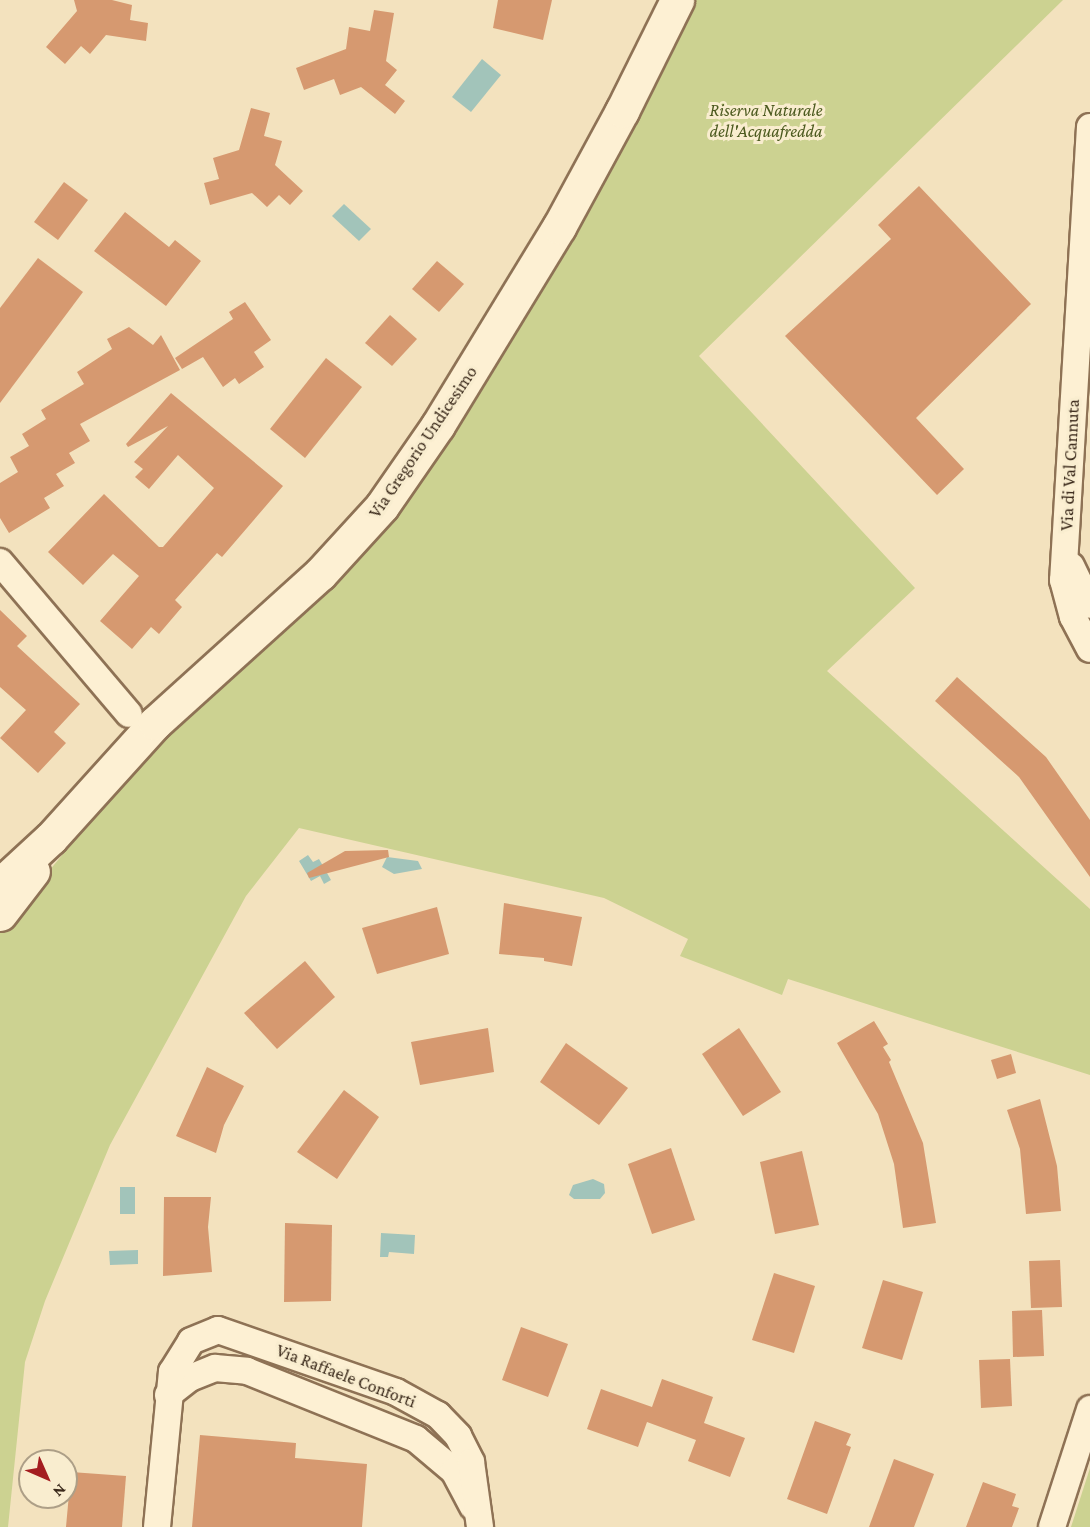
<!DOCTYPE html>
<style>
body{margin:0}
#map{position:relative;width:1090px;height:1527px;overflow:hidden;background:#f3e2be;font-family:"Crimson Pro",serif}
div>[style]{position:absolute}
.green>*{inset:0;background:#ccd291}
.water>*{inset:0;background:#a2c4ba}
.building>*{inset:0;background:#d69970}
.roads{filter:drop-shadow(2px 0 #8e7255) drop-shadow(-2px 0 #8e7255) drop-shadow(0 2px #8e7255) drop-shadow(0 -2px #8e7255)}
.street>*{height:26px;margin:-13px;padding:0 13px;transform-origin:13px;border-radius:13px;background:#fdf0d3}
.secondary>*{height:33px;margin:-16.5px;padding:0 16.5px;transform-origin:16.5px;border-radius:16.5px;background:#fdf0d3}
span{translate:-50% -50%;white-space:nowrap;text-align:center;line-height:1.15;-webkit-text-stroke:6px #f9edcf;paint-order:stroke}
.park-label{font-size:18px;color:#4c5a1f;font-style:italic}
.street-label{font-size:18px;color:#3b2a1b}
.north{position:absolute;left:18px;top:1449px;width:60px;height:60px;box-sizing:border-box;background:#f9edcf;border:2px solid #ad9f87;border-radius:50%;rotate:135deg;font-size:16px;font-weight:700;line-height:24px;text-align:center;color:#3b2a1b}
.north::after{content:'';display:block;margin:auto;width:21px;height:27px;background:#a41d20;clip-path:polygon(50% 0,100% 100%,50% 72%,0 100%)}
</style>
<div id="map">
<div class="green">
<i style="clip-path:polygon(688px 0,1063px 0,699px 356px,915px 588px,827px 671px,1090px 909px,1090px 1075px,788px 979px,782px 995px,680px 956px,688px 939px,604px 898px,299px 828px,246px 896px,110px 1145px,45px 1301px,25px 1362px,8px 1527px,0 1527px,0 930px,141px 760px,162px 729px,360px 546px)"></i>
<i style="clip-path:polygon(1090px 1468px,1090px 1527px,1071px 1527px)"></i>
</div>
<div class="water">
<i style="clip-path:polygon(482px 59px,501px 75px,471px 112px,452px 97px)"></i>
<i style="clip-path:polygon(344px 204px,371px 229px,359px 241px,332px 216px)"></i>
<i style="clip-path:polygon(308px 855px,313px 862px,319px 859px,331px 880px,324px 884px,320px 876px,311px 881px,299px 861px)"></i>
<i style="clip-path:polygon(387px 857px,418px 861px,422px 869px,394px 874px,382px 867px)"></i>
<i style="clip-path:polygon(593px 1179px,604px 1184px,605px 1193px,600px 1199px,574px 1199px,569px 1195px,573px 1185px)"></i>
<i style="clip-path:polygon(120px 1187px,135px 1187px,135px 1214px,120px 1214px)"></i>
<i style="clip-path:polygon(381px 1233px,415px 1235px,414px 1254px,389px 1252px,388px 1257px,380px 1257px)"></i>
<i style="clip-path:polygon(138px 1250px,138px 1264px,110px 1265px,109px 1251px)"></i>
</div>
<div class="building">
<i style="clip-path:polygon(74px 0,112px 0,132px 5px,130px 20px,148px 23px,146px 41px,106px 35px,90px 54px,81px 46px,65px 64px,46px 47px,77px 11px)"></i>
<i style="clip-path:polygon(498px 0,552px 0,543px 40px,493px 28px)"></i>
<i style="clip-path:polygon(374px 10px,394px 13px,386px 61px,397px 70px,385px 85px,405px 101px,395px 114px,361px 87px,340px 95px,334px 79px,304px 90px,296px 68px,346px 49px,349px 27px,370px 31px)"></i>
<i style="clip-path:polygon(251px 108px,270px 113px,264px 136px,282px 141px,275px 165px,303px 191px,290px 205px,279px 195px,267px 207px,252px 193px,210px 205px,204px 183px,219px 179px,213px 158px,239px 150px)"></i>
<i style="clip-path:polygon(64px 182px,88px 200px,58px 240px,34px 222px)"></i>
<i style="clip-path:polygon(919px 186px,1031px 304px,916px 418px,964px 469px,937px 495px,785px 336px,891px 239px,878px 225px)"></i>
<i style="clip-path:polygon(125px 212px,169px 247px,175px 240px,201px 261px,166px 306px,94px 251px)"></i>
<i style="clip-path:polygon(38px 258px,83px 292px,0 403px,0 308px)"></i>
<i style="clip-path:polygon(437px 261px,464px 284px,439px 312px,412px 289px)"></i>
<i style="clip-path:polygon(245px 302px,271px 340px,254px 352px,264px 367px,239px 384px,235px 378px,223px 387px,203px 357px,182px 369px,175px 358px,233px 319px,229px 312px)"></i>
<i style="clip-path:polygon(390px 315px,417px 339px,392px 366px,365px 343px)"></i>
<i style="clip-path:polygon(129px 327px,153px 345px,161px 335px,180px 370px,80px 424px,90px 441px,69px 453px,75px 463px,56px 474px,64px 486px,44px 498px,50px 508px,9px 533px,0 518px,0 483px,18px 472px,10px 457px,29px 446px,22px 434px,46px 419px,41px 410px,84px 384px,77px 372px,112px 349px,107px 339px)"></i>
<i style="clip-path:polygon(326px 358px,362px 387px,305px 458px,270px 429px)"></i>
<i style="clip-path:polygon(171px 393px,283px 486px,222px 557px,217px 553px,175px 600px,182px 607px,159px 634px,151px 627px,132px 649px,100px 621px,139px 576px,113px 554px,83px 585px,48px 552px,104px 494px,159px 547px,163px 547px,214px 488px,178px 455px,149px 489px,135px 477px,143px 469px,134px 462px,168px 426px,128px 447px,126px 444px)"></i>
<i style="clip-path:polygon(0 610px,27px 636px,17px 646px,80px 704px,54px 732px,66px 743px,38px 773px,0 738px,26px 710px,0 687px)"></i>
<i style="clip-path:polygon(957px 677px,1046px 757px,1090px 820px,1090px 877px,1019px 777px,935px 701px)"></i>
<i style="clip-path:polygon(388px 850px,389px 857px,309px 878px,307px 873px,345px 851px)"></i>
<i style="clip-path:polygon(504px 903px,582px 917px,572px 966px,544px 961px,544px 958px,499px 954px)"></i>
<i style="clip-path:polygon(437px 907px,449px 954px,377px 974px,362px 928px)"></i>
<i style="clip-path:polygon(305px 961px,335px 997px,277px 1049px,244px 1013px)"></i>
<i style="clip-path:polygon(874px 1021px,888px 1044px,883px 1047px,891px 1060px,889px 1062px,923px 1143px,936px 1223px,903px 1228px,894px 1164px,878px 1114px,837px 1043px)"></i>
<i style="clip-path:polygon(488px 1028px,494px 1072px,420px 1085px,411px 1042px)"></i>
<i style="clip-path:polygon(739px 1028px,781px 1092px,743px 1116px,702px 1054px)"></i>
<i style="clip-path:polygon(566px 1043px,628px 1088px,599px 1125px,540px 1082px)"></i>
<i style="clip-path:polygon(1011px 1054px,1016px 1073px,997px 1079px,991px 1060px)"></i>
<i style="clip-path:polygon(207px 1067px,244px 1086px,224px 1125px,216px 1153px,176px 1136px)"></i>
<i style="clip-path:polygon(344px 1090px,379px 1117px,337px 1179px,297px 1152px)"></i>
<i style="clip-path:polygon(1040px 1099px,1057px 1166px,1061px 1211px,1026px 1214px,1020px 1149px,1007px 1110px)"></i>
<i style="clip-path:polygon(671px 1148px,695px 1220px,652px 1234px,628px 1164px)"></i>
<i style="clip-path:polygon(802px 1151px,819px 1225px,775px 1234px,760px 1162px)"></i>
<i style="clip-path:polygon(164px 1197px,211px 1197px,208px 1227px,212px 1272px,163px 1276px)"></i>
<i style="clip-path:polygon(285px 1223px,332px 1225px,331px 1301px,284px 1302px)"></i>
<i style="clip-path:polygon(1060px 1260px,1062px 1307px,1031px 1308px,1029px 1261px)"></i>
<i style="clip-path:polygon(774px 1273px,815px 1286px,794px 1353px,752px 1340px)"></i>
<i style="clip-path:polygon(883px 1280px,923px 1292px,902px 1360px,862px 1348px)"></i>
<i style="clip-path:polygon(1042px 1310px,1044px 1356px,1013px 1357px,1012px 1311px)"></i>
<i style="clip-path:polygon(521px 1327px,568px 1344px,548px 1397px,502px 1380px)"></i>
<i style="clip-path:polygon(1010px 1359px,1012px 1406px,981px 1408px,979px 1360px)"></i>
<i style="clip-path:polygon(662px 1379px,713px 1397px,704px 1423px,745px 1438px,730px 1477px,688px 1461px,696px 1440px,647px 1422px,638px 1447px,587px 1429px,601px 1389px,652px 1407px)"></i>
<i style="clip-path:polygon(815px 1421px,851px 1434px,846px 1445px,851px 1447px,827px 1514px,787px 1499px)"></i>
<i style="clip-path:polygon(200px 1435px,296px 1443px,295px 1458px,367px 1464px,362px 1527px,192px 1527px)"></i>
<i style="clip-path:polygon(894px 1459px,934px 1474px,914px 1527px,869px 1527px)"></i>
<i style="clip-path:polygon(71px 1472px,126px 1476px,122px 1527px,66px 1527px)"></i>
<i style="clip-path:polygon(983px 1482px,1016px 1494px,1012px 1506px,1019px 1508px,1012px 1527px,966px 1527px)"></i>
</div>
<div class="roads">
<div class="street">
<i style="left:1090px;top:127px;width:454px;rotate:93.4deg"></i>
<i style="left:1063px;top:580px;width:38px;rotate:75deg"></i>
<i style="left:1073px;top:617px;width:36px;rotate:62deg"></i>
<i style="left:0;top:562px;width:199px;rotate:49.7deg"></i>
<i style="left:1071px;top:566px;width:43px;rotate:64deg"></i>
<i style="left:168px;top:1395px;width:28px;rotate:-38deg"></i>
<i style="left:190px;top:1378px;width:27px;rotate:-22deg"></i>
<i style="left:215px;top:1368px;width:32px;rotate:5deg"></i>
<i style="left:247px;top:1371px;width:182px;rotate:21.9deg"></i>
<i style="left:416px;top:1439px;width:50px;rotate:40.1deg"></i>
<i style="left:454px;top:1471px;width:40px;rotate:62deg"></i>
<i style="left:157px;top:1527px;width:156px;rotate:-84.5deg"></i>
<i style="left:172px;top:1372px;width:36px;rotate:-58deg"></i>
<i style="left:191px;top:1341px;width:29px;rotate:-22deg"></i>
<i style="left:218px;top:1330px;width:188px;rotate:19.2deg"></i>
<i style="left:396px;top:1392px;width:48px;rotate:28.7deg"></i>
<i style="left:438px;top:1415px;width:29px;rotate:46deg"></i>
<i style="left:458px;top:1436px;width:29px;rotate:63deg"></i>
<i style="left:471px;top:1462px;width:66px;rotate:82.1deg"></i>
<i style="left:1052px;top:1527px;width:124px;rotate:-72.1deg"></i>
</div>
<div class="secondary">
<i style="left:0;top:885px;width:69px;rotate:-42.7deg"></i>
<i style="left:51px;top:838px;width:155px;rotate:-47.9deg"></i>
<i style="left:155px;top:723px;width:222px;rotate:-42.1deg"></i>
<i style="left:320px;top:574px;width:92px;rotate:-47.6deg"></i>
<i style="left:382px;top:506px;width:98px;rotate:-55.3deg"></i>
<i style="left:438px;top:425px;width:232px;rotate:-58.6deg"></i>
<i style="left:559px;top:227px;width:132px;rotate:-61.5deg"></i>
<i style="left:622px;top:111px;width:124px;rotate:-63.6deg"></i>
<i style="left:0;top:914px;width:54px;rotate:-52.5deg"></i>
</div>
</div>
<div class="park-label">
<span style="left:766px;top:121px">Riserva Naturale<br>dell'Acquafredda</span>
</div>
<div class="street-label">
<span style="left:423px;top:442px;rotate:-56deg">Via Gregorio Undicesimo</span>
<span style="left:1070px;top:465px;rotate:-87deg">Via di Val Cannuta</span>
<span style="left:346px;top:1376px;rotate:21deg">Via Raffaele Conforti</span>
</div>
<div class="north">N</div>
</div>
